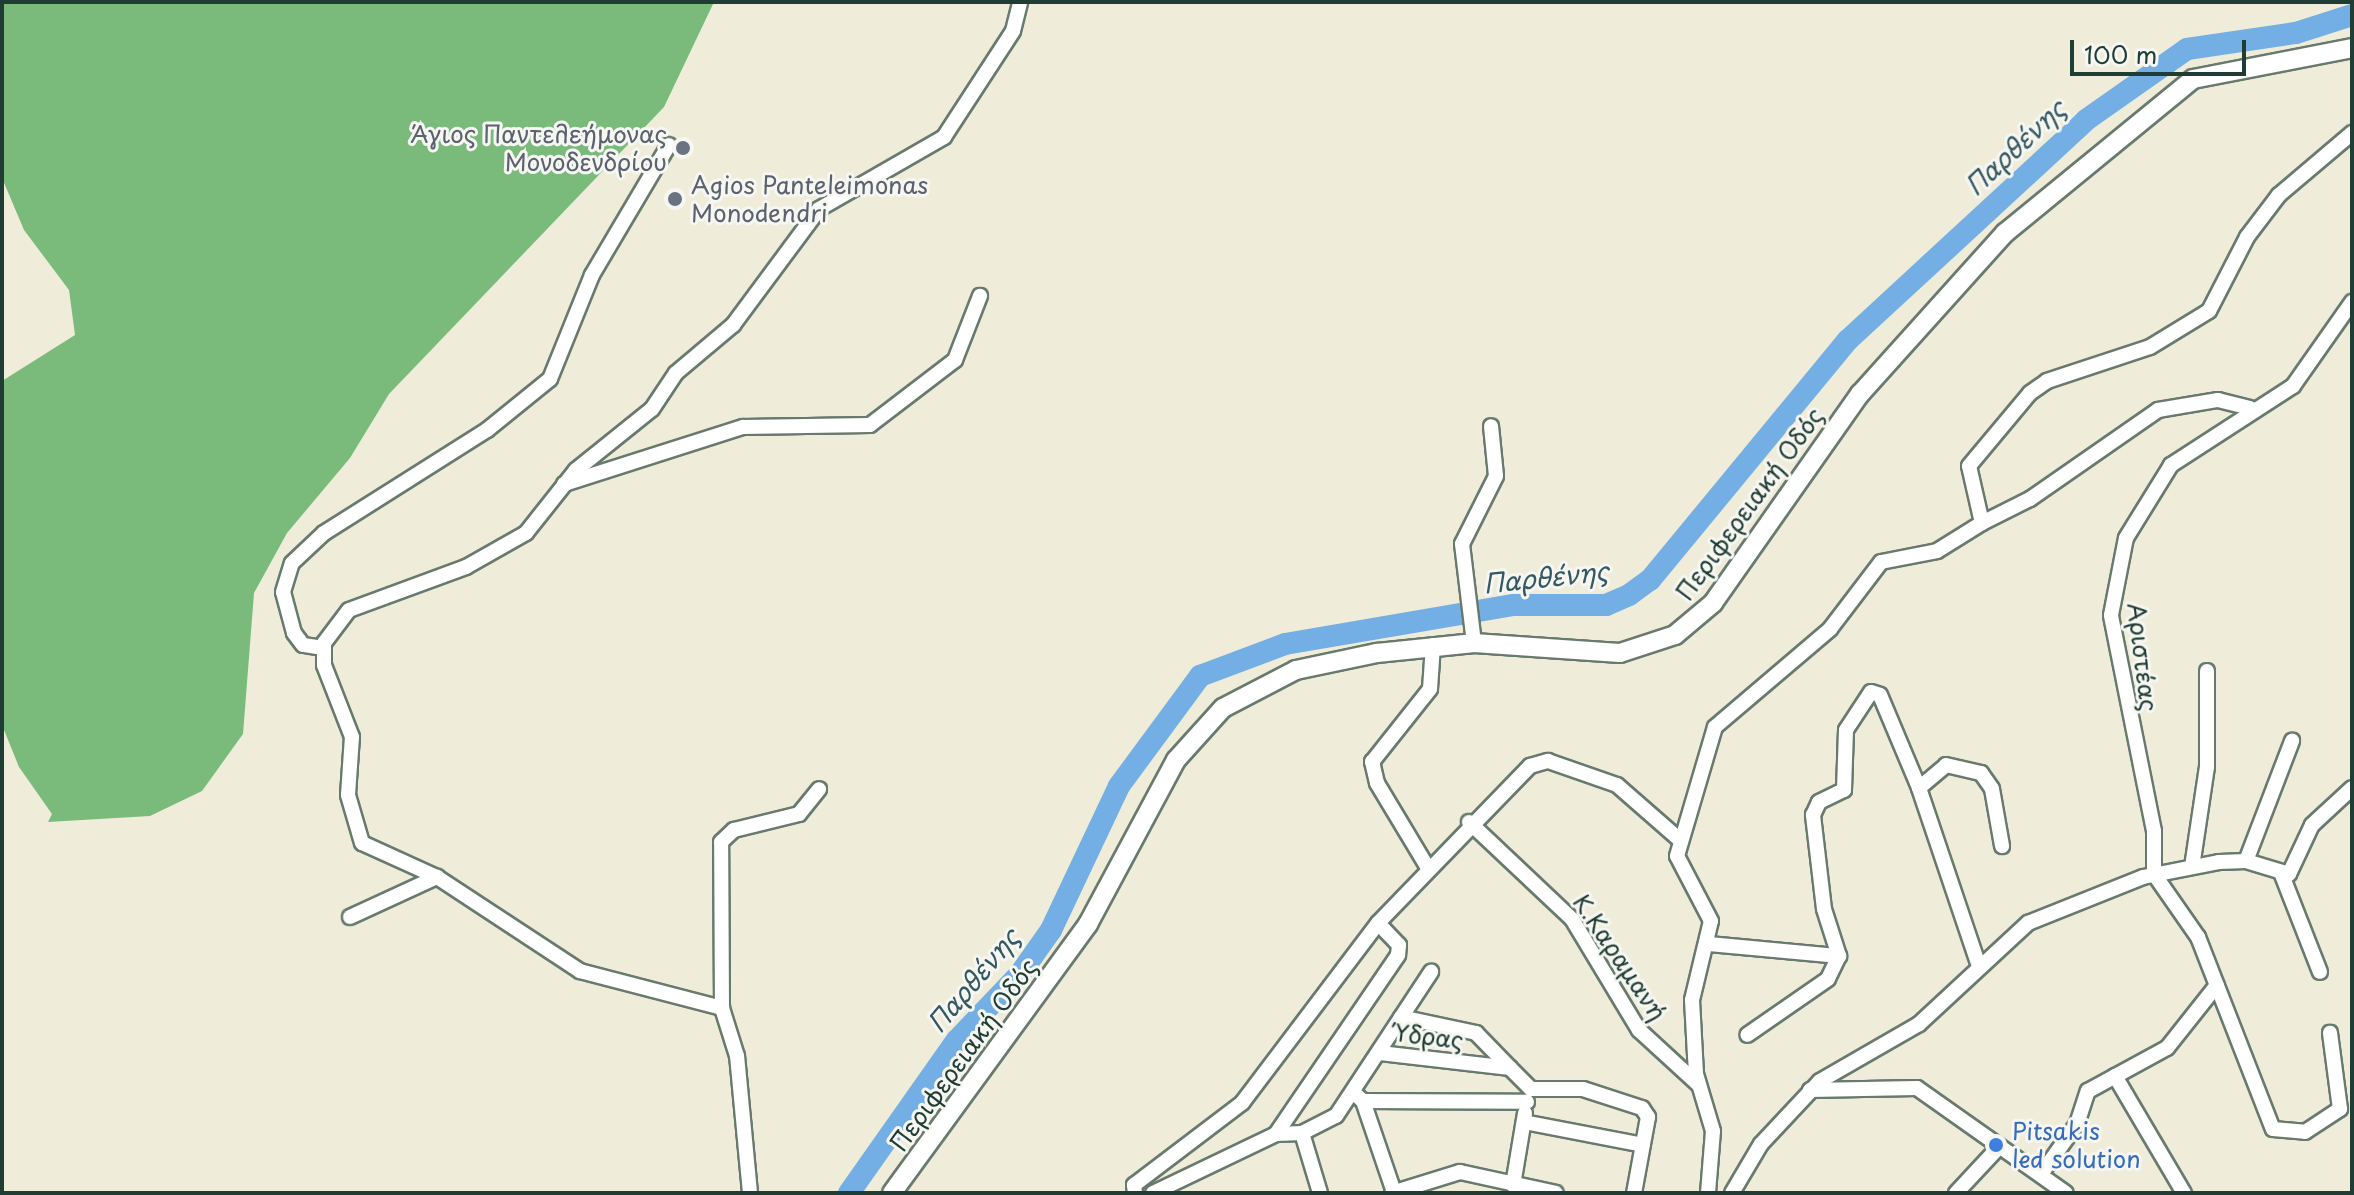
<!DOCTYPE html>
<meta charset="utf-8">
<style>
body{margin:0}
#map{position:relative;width:2354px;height:1195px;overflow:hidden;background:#efecd9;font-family:"Playpen Sans",sans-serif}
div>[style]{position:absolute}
.forest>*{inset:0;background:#7abb7c}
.river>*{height:22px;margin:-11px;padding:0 11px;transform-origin:11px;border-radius:11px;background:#73aee4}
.roads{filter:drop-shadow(2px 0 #687a6e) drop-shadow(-2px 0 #687a6e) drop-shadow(0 2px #687a6e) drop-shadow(0 -2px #687a6e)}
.minor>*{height:14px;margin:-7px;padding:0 7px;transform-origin:7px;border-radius:7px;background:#fff}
.major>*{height:18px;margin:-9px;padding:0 9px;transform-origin:9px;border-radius:9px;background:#fff}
.dots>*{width:22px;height:22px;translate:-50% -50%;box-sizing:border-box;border:4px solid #f6f6f2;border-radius:50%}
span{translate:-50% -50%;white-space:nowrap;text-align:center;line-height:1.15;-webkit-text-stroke:6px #f6f6f2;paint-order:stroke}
.worship-label{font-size:24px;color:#5b616d}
.right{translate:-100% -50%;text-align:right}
.left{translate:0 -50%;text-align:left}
.street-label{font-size:24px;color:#1f3d34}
.shop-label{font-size:24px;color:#366cbe}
.water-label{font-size:26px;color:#345960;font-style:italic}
.frame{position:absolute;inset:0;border:4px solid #1f3d34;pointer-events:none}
.scale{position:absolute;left:2070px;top:40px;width:176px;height:36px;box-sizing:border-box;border:4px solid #1f3d34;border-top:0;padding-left:10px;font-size:24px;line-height:28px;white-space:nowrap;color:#1f3d34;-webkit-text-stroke:6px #f6f6f2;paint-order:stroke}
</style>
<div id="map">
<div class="forest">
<i style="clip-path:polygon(2px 2px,714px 2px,664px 107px,389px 394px,350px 458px,287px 533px,254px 593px,243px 734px,202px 791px,150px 816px,48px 822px,52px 814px,19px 767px,2px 725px,2px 381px,75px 335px,69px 290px,24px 230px,2px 178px)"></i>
</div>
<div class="river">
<i style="left:849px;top:1193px;width:187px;rotate:-54.8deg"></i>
<i style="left:957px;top:1040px;width:91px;rotate:-46.3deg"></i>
<i style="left:1020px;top:974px;width:54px;rotate:-54.8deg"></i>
<i style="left:1051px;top:930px;width:159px;rotate:-64.7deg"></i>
<i style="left:1119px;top:786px;width:137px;rotate:-53.6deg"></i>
<i style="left:1200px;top:676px;width:91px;rotate:-20.6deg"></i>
<i style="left:1285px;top:644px;width:232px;rotate:-9.7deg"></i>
<i style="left:1514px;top:605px;width:92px"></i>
<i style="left:1606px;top:605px;width:25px;rotate:-23deg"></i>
<i style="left:1629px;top:595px;width:26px;rotate:-36deg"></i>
<i style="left:1650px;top:580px;width:311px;rotate:-50.5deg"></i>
<i style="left:1848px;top:340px;width:324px;rotate:-42.7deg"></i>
<i style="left:2086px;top:120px;width:123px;rotate:-35.1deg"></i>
<i style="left:2187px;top:49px;width:110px;rotate:-8.4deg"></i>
<i style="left:2296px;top:33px;width:59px;rotate:-17.8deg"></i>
</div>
<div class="roads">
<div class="minor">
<i style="left:564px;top:484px;width:188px;rotate:-17.7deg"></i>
<i style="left:743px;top:427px;width:127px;rotate:-0.9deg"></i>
<i style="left:870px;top:425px;width:107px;rotate:-37.4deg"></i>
<i style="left:955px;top:360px;width:69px;rotate:-68.7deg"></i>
<i style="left:1982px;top:523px;width:54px;rotate:-26.6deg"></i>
<i style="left:2030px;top:499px;width:156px;rotate:-34.8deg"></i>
<i style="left:2158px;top:410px;width:61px;rotate:-9.5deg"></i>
<i style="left:2218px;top:400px;width:33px;rotate:14deg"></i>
<i style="left:1474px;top:643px;width:100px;rotate:-96.9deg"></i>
<i style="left:1462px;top:544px;width:76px;rotate:-63.4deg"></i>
<i style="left:1496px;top:476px;width:50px;rotate:-95.7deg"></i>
<i style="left:323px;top:648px;width:20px;rotate:-171deg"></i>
<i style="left:303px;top:645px;width:15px;rotate:-127deg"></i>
<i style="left:294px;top:633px;width:42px;rotate:-105deg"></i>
<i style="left:283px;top:592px;width:30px;rotate:-73deg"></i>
<i style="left:292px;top:563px;width:44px;rotate:-43.2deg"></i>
<i style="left:324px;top:533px;width:193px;rotate:-32.3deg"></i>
<i style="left:487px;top:430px;width:81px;rotate:-39deg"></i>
<i style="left:550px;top:379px;width:112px;rotate:-68deg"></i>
<i style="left:592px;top:275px;width:151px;rotate:-59.4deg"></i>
<i style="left:1919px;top:788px;width:35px;rotate:-40deg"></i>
<i style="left:1946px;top:765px;width:36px;rotate:13deg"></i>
<i style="left:1981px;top:773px;width:19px;rotate:55deg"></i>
<i style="left:1992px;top:789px;width:58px;rotate:80deg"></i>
<i style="left:1469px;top:822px;width:141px;rotate:43.3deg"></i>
<i style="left:1572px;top:919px;width:130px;rotate:58.9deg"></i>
<i style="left:1639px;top:1030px;width:80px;rotate:42.5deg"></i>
<i style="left:2246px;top:861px;width:129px;rotate:-69deg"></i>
<i style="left:2192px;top:867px;width:101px;rotate:-81.5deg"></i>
<i style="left:2207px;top:767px;width:96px;rotate:-90deg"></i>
<i style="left:1428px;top:868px;width:99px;rotate:-121deg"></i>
<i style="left:1377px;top:783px;width:22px;rotate:-103deg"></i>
<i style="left:1372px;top:762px;width:93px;rotate:-51.5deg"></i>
<i style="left:1430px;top:689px;width:44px;rotate:-86.1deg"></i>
<i style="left:2154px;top:874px;width:43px;rotate:-90deg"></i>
<i style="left:2154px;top:831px;width:220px;rotate:-101.3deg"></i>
<i style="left:2111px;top:615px;width:78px;rotate:-79deg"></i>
<i style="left:2126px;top:538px;width:86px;rotate:-58.3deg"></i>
<i style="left:2171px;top:465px;width:145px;rotate:-32.9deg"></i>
<i style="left:2293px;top:386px;width:103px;rotate:-54.9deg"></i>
<i style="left:2154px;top:874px;width:77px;rotate:55.1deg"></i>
<i style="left:2198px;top:937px;width:206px;rotate:68.7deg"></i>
<i style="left:2273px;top:1129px;width:32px;rotate:5deg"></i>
<i style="left:2305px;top:1132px;width:42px;rotate:-33.3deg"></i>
<i style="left:2340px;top:1109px;width:77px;rotate:-97.5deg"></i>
<i style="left:2282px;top:875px;width:104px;rotate:68.6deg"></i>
<i style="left:350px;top:917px;width:96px;rotate:-24.7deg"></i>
<i style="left:1709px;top:944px;width:131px;rotate:5.3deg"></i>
<i style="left:1839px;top:956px;width:25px;rotate:116deg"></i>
<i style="left:1828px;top:979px;width:98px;rotate:145.3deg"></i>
<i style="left:1839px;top:956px;width:49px;rotate:-107.7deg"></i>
<i style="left:1824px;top:909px;width:95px;rotate:-96.7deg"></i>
<i style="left:1813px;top:815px;width:14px;rotate:-65deg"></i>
<i style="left:1819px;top:802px;width:28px;rotate:-26deg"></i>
<i style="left:1844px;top:790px;width:60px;rotate:-88.1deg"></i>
<i style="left:1846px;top:730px;width:45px;rotate:-56.7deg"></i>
<i style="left:1871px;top:692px;width:9px;rotate:18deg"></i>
<i style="left:1880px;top:695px;width:101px;rotate:67.2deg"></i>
<i style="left:1919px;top:788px;width:185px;rotate:71.4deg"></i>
<i style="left:722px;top:1008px;width:166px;rotate:-90.3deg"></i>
<i style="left:721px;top:842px;width:18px;rotate:-43deg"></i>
<i style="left:734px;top:830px;width:67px;rotate:-13.8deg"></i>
<i style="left:799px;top:814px;width:32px;rotate:-51deg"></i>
<i style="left:1401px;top:1017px;width:77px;rotate:12deg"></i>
<i style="left:1476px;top:1033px;width:49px;rotate:45.8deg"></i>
<i style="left:1380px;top:1053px;width:131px;rotate:6.6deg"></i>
<i style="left:1510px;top:1068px;width:30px;rotate:45deg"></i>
<i style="left:1531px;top:1089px;width:52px"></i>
<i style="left:1583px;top:1089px;width:62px;rotate:17.9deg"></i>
<i style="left:1642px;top:1108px;width:11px;rotate:56deg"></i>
<i style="left:1648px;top:1117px;width:77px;rotate:100.4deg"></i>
<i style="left:2115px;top:1076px;width:136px;rotate:59.5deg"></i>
<i style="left:1810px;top:1090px;width:107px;rotate:-1.1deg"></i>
<i style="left:1917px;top:1088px;width:182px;rotate:35.2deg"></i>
<i style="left:1354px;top:1093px;width:12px;rotate:42deg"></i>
<i style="left:1363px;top:1101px;width:164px;rotate:0.3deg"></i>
<i style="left:1363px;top:1101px;width:96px;rotate:71.2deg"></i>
<i style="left:1524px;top:1122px;width:121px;rotate:10.9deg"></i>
<i style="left:1302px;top:1133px;width:63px;rotate:73.3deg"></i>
<i style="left:1276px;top:1134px;width:26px;rotate:-2deg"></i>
<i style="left:1302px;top:1133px;width:38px;rotate:-27deg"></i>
<i style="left:1336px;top:1116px;width:173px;rotate:-56.6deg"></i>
<i style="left:2041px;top:1174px;width:62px;rotate:-54.2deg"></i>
<i style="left:2077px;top:1124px;width:35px;rotate:-72deg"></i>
<i style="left:2088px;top:1091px;width:90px;rotate:-28.6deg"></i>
<i style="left:2167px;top:1048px;width:80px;rotate:-51.6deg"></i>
<i style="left:1513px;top:1185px;width:73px;rotate:-80.5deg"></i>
<i style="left:750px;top:1193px;width:138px;rotate:-95.4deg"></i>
<i style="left:737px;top:1056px;width:50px;rotate:-107.4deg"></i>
<i style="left:722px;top:1008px;width:147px;rotate:-165.4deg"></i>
<i style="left:580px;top:971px;width:171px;rotate:-146.7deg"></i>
<i style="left:437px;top:877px;width:82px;rotate:-155.6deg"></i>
<i style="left:362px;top:843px;width:50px;rotate:-106.3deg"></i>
<i style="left:348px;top:795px;width:58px;rotate:-86.1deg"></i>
<i style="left:352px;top:737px;width:77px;rotate:-111.3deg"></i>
<i style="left:324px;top:665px;width:22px;rotate:-90deg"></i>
<i style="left:324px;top:643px;width:41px;rotate:-52.9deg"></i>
<i style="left:349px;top:610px;width:125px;rotate:-20.2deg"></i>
<i style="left:466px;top:567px;width:69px;rotate:-29.5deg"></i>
<i style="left:526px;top:533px;width:80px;rotate:-51.6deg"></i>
<i style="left:576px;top:470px;width:97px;rotate:-38.8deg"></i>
<i style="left:652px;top:409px;width:43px;rotate:-56.3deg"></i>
<i style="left:676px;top:373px;width:75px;rotate:-40.1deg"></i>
<i style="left:733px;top:325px;width:144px;rotate:-53.4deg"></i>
<i style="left:819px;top:209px;width:144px;rotate:-29.9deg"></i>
<i style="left:944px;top:137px;width:126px;rotate:-56.9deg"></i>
<i style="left:1013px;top:31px;width:30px;rotate:-76deg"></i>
<i style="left:1135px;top:1193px;width:8px;rotate:-97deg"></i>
<i style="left:1134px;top:1185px;width:136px;rotate:-37.2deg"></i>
<i style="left:1242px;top:1103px;width:226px;rotate:-52.9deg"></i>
<i style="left:1153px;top:1193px;width:136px;rotate:-25.6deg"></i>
<i style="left:1276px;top:1134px;width:217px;rotate:-55.7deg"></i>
<i style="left:1398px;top:955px;width:10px;rotate:-84deg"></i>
<i style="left:1399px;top:945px;width:30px;rotate:-134deg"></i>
<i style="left:1378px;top:923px;width:219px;rotate:-45.9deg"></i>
<i style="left:1530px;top:766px;width:19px;rotate:-16deg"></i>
<i style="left:1548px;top:761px;width:73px;rotate:19.2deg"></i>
<i style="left:1617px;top:785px;width:82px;rotate:41.1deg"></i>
<i style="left:1392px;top:1193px;width:71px;rotate:-17.2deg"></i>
<i style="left:1460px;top:1172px;width:98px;rotate:12.3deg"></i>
<i style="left:1708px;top:1193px;width:62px;rotate:-85.4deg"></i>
<i style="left:1713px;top:1131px;width:59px;rotate:-106.6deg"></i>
<i style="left:1696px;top:1074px;width:74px;rotate:-93.1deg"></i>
<i style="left:1692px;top:1000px;width:81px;rotate:-76.5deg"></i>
<i style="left:1711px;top:921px;width:73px;rotate:-117.6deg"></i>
<i style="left:1677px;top:856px;width:134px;rotate:-73.6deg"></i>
<i style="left:1715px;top:727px;width:151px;rotate:-40.4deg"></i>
<i style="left:1830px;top:629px;width:84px;rotate:-52.7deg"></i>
<i style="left:1881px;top:562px;width:57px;rotate:-11.1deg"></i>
<i style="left:1937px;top:551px;width:53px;rotate:-31.9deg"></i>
<i style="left:1982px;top:523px;width:58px;rotate:-102.8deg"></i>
<i style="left:1969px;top:466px;width:95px;rotate:-50.1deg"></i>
<i style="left:2030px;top:393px;width:21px;rotate:-35deg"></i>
<i style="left:2047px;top:381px;width:108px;rotate:-18.3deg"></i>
<i style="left:2150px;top:347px;width:69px;rotate:-31.4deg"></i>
<i style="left:2209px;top:311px;width:83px;rotate:-62.8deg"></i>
<i style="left:2247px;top:237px;width:53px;rotate:-52.7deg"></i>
<i style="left:2279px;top:195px;width:96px;rotate:-40.3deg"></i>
<i style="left:1732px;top:1193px;width:57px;rotate:-59.4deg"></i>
<i style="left:1761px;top:1144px;width:86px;rotate:-46.9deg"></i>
<i style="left:1820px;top:1081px;width:114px;rotate:-29.9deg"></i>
<i style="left:1919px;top:1024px;width:149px;rotate:-42.8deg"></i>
<i style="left:2028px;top:923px;width:124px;rotate:-21.8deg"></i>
<i style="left:2143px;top:877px;width:77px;rotate:-11.2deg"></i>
<i style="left:2219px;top:862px;width:27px;rotate:-2deg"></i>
<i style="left:2246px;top:861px;width:45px;rotate:16.8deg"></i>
<i style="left:2289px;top:874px;width:54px;rotate:-64.9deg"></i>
<i style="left:2312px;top:825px;width:54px;rotate:-42.8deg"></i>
<i style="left:1956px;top:1193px;width:60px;rotate:-47deg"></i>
</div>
<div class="major">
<i style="left:892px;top:1193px;width:333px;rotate:-53.9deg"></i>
<i style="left:1088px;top:924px;width:186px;rotate:-61.8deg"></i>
<i style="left:1176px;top:760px;width:70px;rotate:-47.9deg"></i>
<i style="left:1223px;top:708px;width:82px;rotate:-27.5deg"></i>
<i style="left:1296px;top:670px;width:83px;rotate:-11.9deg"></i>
<i style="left:1377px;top:653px;width:98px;rotate:-5.9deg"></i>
<i style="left:1474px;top:643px;width:146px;rotate:3.9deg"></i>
<i style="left:1620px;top:653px;width:58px;rotate:-18.1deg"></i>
<i style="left:1675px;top:635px;width:50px;rotate:-40.1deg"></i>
<i style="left:1713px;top:603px;width:256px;rotate:-54.9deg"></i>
<i style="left:1860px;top:394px;width:217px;rotate:-48deg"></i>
<i style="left:2005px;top:233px;width:243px;rotate:-39.3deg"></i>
<i style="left:2193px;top:79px;width:162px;rotate:-11deg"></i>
</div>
</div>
<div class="dots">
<i style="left:683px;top:148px;background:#6b7280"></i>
<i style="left:675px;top:199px;background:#6b7280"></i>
<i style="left:1996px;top:1145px;background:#3f7fe0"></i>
</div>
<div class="worship-label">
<span class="right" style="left:667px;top:148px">Άγιος Παντελεήμονας<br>Μονοδενδρίου</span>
<span class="left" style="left:691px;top:199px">Agios Panteleimonas<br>Monodendri</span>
</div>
<div class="street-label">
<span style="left:1749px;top:504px;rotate:-54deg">Περιφερειακή Οδός</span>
<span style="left:2143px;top:657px;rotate:83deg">Αριστέας</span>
<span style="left:1620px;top:957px;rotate:56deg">Κ.Καραμανή</span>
<span style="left:1429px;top:1036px;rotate:7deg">Ύδρας</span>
<span style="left:963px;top:1055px;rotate:-54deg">Περιφερειακή Οδός</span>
</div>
<div class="shop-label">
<span class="left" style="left:2012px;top:1145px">Pitsakis<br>led solution</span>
</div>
<div class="water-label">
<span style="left:2015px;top:147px;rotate:-43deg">Παρθένης</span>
<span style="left:1546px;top:577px;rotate:-6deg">Παρθένης</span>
<span style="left:973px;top:980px;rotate:-50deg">Παρθένης</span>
</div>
<div class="frame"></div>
<div class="scale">100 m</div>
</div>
